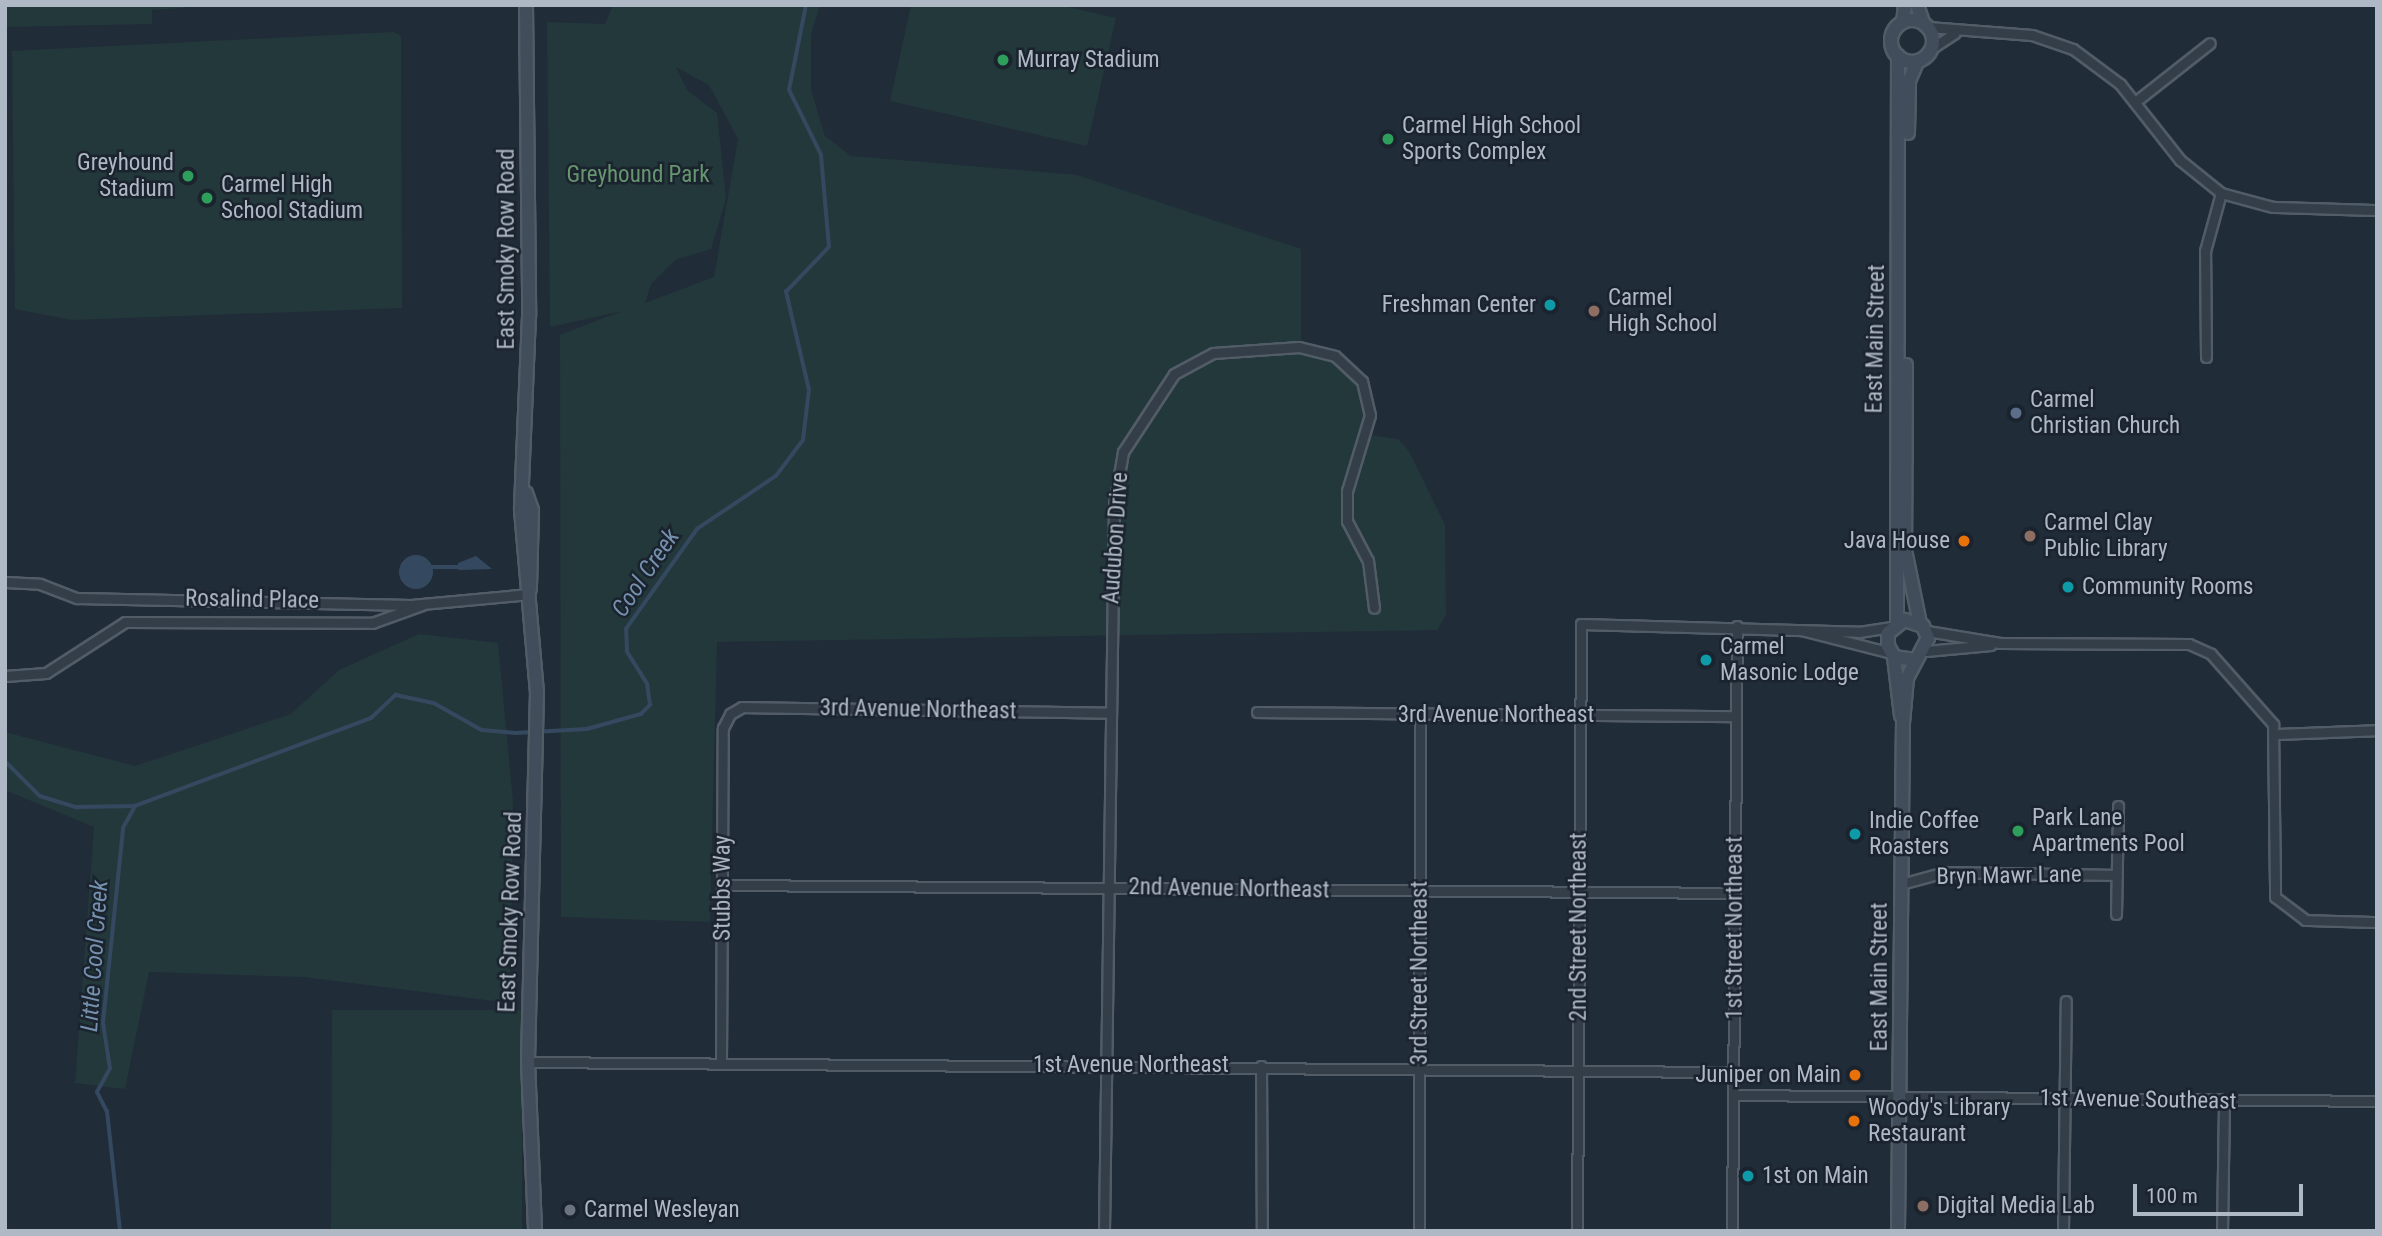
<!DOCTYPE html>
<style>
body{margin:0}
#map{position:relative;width:2382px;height:1236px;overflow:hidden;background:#212c39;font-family:"Roboto Condensed",sans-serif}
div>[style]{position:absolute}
.green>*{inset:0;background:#23383a}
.water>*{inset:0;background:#344960}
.round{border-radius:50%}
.stream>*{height:3.5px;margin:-1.75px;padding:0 1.75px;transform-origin:1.75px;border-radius:1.75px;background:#344960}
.roads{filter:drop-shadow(2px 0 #525c67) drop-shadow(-2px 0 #525c67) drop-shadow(0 2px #525c67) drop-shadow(0 -2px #525c67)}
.street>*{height:9px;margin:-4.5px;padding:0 4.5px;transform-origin:4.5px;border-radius:4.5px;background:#343e49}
.secondary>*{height:12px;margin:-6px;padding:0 6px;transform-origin:6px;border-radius:6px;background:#424d5c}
.secondary>.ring{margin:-6px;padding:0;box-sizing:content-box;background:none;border:12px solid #424d5c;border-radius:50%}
.dots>*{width:19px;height:19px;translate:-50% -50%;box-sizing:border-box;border:4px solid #1a232e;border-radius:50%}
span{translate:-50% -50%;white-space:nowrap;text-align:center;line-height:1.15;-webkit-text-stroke:5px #1a232e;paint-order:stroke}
.poi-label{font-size:23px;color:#afb9c5}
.left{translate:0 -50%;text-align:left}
.right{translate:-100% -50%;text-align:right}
.park-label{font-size:23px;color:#66966f}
.street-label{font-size:23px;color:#afb9c5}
.water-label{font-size:24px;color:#7691ae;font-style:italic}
.frame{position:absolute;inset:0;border:7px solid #afb9c5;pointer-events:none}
.scale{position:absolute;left:2133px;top:1184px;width:170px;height:32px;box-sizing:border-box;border:4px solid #afb9c5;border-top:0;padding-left:9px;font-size:21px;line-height:24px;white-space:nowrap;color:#afb9c5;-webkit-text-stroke:5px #1a232e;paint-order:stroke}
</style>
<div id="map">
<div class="green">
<i style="clip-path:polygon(5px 5px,184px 5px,184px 8px,152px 10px,152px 24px,5px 27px)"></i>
<i style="clip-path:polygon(evenodd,613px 5px,820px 5px,811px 34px,811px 90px,825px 136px,851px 156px,1077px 175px,1301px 249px,1301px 343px,1345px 354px,1365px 377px,1374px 407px,1371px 435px,1398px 439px,1409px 451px,1445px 525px,1446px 615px,1437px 630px,717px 642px,710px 922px,561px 917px,560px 335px,622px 311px,550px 327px,547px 22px,605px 24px,613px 5px,676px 67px,709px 85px,738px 139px,714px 277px,645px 303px,651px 284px,675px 260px,711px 249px,726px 199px,717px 113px,687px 90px,676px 67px)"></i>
<i style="clip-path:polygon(911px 5px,1060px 5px,1116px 18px,1087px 146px,890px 101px)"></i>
<i style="clip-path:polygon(393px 32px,401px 36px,402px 308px,72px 320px,15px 309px,12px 51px)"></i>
<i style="clip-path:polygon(419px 634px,498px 643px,513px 801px,510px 1003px,304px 977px,149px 972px,125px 1089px,75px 1083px,94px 827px,5px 790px,5px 732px,135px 766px,291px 714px,339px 670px)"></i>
<i style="clip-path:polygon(332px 1010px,522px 1010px,522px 1231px,331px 1231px)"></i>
</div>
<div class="water">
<i class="round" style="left:399px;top:555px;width:34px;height:34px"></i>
<i style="clip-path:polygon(476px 556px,492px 569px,458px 570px,458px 563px)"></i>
</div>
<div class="stream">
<i style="left:432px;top:567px;width:26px"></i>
<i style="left:5px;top:761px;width:49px;rotate:45deg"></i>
<i style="left:40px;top:796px;width:39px;rotate:17deg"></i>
<i style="left:77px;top:807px;width:58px;rotate:-1deg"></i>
<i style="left:135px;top:806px;width:252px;rotate:-20.4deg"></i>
<i style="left:371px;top:718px;width:34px;rotate:-43deg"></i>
<i style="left:396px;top:695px;width:39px;rotate:12deg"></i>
<i style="left:434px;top:703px;width:55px;rotate:29.4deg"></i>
<i style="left:482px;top:730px;width:33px;rotate:5deg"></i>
<i style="left:515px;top:733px;width:72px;rotate:-3.2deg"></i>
<i style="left:587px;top:729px;width:56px;rotate:-15.5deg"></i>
<i style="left:641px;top:714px;width:13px;rotate:-45deg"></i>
<i style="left:650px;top:705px;width:21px;rotate:-98deg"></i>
<i style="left:647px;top:684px;width:38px;rotate:-122deg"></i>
<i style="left:627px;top:652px;width:23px;rotate:-92deg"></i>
<i style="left:626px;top:629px;width:123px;rotate:-54.6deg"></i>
<i style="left:697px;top:529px;width:95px;rotate:-33.9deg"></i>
<i style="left:776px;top:476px;width:45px;rotate:-53.1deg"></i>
<i style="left:803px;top:440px;width:50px;rotate:-83.2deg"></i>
<i style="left:809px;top:390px;width:101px;rotate:-103.2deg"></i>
<i style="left:786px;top:292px;width:62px;rotate:-46.3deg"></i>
<i style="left:829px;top:247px;width:92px;rotate:-95deg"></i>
<i style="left:821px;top:155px;width:72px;rotate:-116.2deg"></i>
<i style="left:789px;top:90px;width:87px;rotate:-78.7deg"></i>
<i style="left:120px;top:1231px;width:120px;rotate:-96.2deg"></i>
<i style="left:107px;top:1112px;width:22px;rotate:-117deg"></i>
<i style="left:97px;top:1092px;width:26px;rotate:-61deg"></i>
<i style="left:110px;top:1069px;width:47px;rotate:-98.7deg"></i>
<i style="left:103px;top:1023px;width:196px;rotate:-84.1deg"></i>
<i style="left:123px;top:828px;width:25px;rotate:-61deg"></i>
</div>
<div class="roads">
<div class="street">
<i style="left:1928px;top:27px;width:104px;rotate:4.4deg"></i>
<i style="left:2032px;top:35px;width:43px;rotate:18.9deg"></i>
<i style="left:2073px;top:49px;width:59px;rotate:36.7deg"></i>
<i style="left:2120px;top:84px;width:97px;rotate:51.7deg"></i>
<i style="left:2180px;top:160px;width:53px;rotate:38.8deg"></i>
<i style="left:2221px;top:193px;width:54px;rotate:15.1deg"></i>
<i style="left:2273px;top:207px;width:104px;rotate:1.7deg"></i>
<i style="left:1932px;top:48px;width:27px;rotate:-33deg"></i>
<i style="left:2135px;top:102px;width:95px;rotate:-38.2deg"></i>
<i style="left:2206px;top:357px;width:106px;rotate:-90.5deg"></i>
<i style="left:2205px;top:251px;width:60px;rotate:-74.6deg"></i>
<i style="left:5px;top:582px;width:35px;rotate:3deg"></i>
<i style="left:40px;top:584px;width:40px;rotate:21deg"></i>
<i style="left:77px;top:598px;width:334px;rotate:1.2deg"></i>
<i style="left:411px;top:605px;width:119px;rotate:-5.3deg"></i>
<i style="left:1801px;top:630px;width:93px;rotate:14.3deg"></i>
<i style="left:1927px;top:631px;width:74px;rotate:9.3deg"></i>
<i style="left:2000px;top:643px;width:189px;rotate:0.3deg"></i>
<i style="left:2189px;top:644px;width:24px;rotate:24deg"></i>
<i style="left:2211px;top:654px;width:94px;rotate:48.5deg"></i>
<i style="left:2273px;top:724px;width:173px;rotate:89.3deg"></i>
<i style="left:2275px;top:897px;width:38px;rotate:37deg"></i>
<i style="left:2305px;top:920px;width:72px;rotate:1.6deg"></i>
<i style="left:1926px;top:651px;width:65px;rotate:-5.3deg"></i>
<i style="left:5px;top:676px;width:41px;rotate:-4.2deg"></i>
<i style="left:46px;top:673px;width:94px;rotate:-32.8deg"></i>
<i style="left:125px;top:622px;width:247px;rotate:0.2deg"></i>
<i style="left:372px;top:623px;width:53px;rotate:-19.8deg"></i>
<i style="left:1257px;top:712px;width:479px;rotate:0.5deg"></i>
<i style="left:2275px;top:734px;width:102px;rotate:-2.2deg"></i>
<i style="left:1901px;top:884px;width:46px;rotate:-15.3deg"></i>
<i style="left:1945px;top:872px;width:172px;rotate:1deg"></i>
<i style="left:723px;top:885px;width:1011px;rotate:0.45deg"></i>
<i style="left:2116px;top:914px;width:108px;rotate:-88.9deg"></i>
<i style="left:528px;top:1062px;width:1206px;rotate:0.48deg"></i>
<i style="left:721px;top:1063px;width:335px;rotate:-89.7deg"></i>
<i style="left:723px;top:728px;width:16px;rotate:-63deg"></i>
<i style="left:730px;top:714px;width:14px;rotate:-30deg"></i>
<i style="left:742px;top:707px;width:366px;rotate:0.9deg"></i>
<i style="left:1261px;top:1066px;width:165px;rotate:89.7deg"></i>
<i style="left:1734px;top:1095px;width:643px;rotate:0.53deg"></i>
<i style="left:1104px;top:1231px;width:727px;rotate:-89.21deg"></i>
<i style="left:1114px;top:504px;width:53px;rotate:-80.2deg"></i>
<i style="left:1123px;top:452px;width:93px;rotate:-56.8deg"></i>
<i style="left:1174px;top:374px;width:44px;rotate:-28.3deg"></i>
<i style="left:1213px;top:353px;width:86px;rotate:-4deg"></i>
<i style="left:1299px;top:347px;width:37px;rotate:14deg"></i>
<i style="left:1335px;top:356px;width:37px;rotate:43deg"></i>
<i style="left:1362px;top:381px;width:35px;rotate:77deg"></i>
<i style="left:1370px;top:415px;width:79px;rotate:106.8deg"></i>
<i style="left:1347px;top:491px;width:30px;rotate:90deg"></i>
<i style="left:1347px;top:521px;width:45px;rotate:62.3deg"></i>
<i style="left:1368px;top:561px;width:47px;rotate:82.7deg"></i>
<i style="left:1419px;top:1231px;width:516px;rotate:-89.89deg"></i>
<i style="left:1577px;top:1231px;width:607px;rotate:-89.62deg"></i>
<i style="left:1581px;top:624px;width:278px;rotate:1.6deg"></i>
<i style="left:1859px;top:632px;width:33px;rotate:-9deg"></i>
<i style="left:1732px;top:1231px;width:605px;rotate:-89.53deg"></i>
<i style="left:2063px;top:1231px;width:230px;rotate:-89.3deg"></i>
<i style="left:2222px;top:1231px;width:130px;rotate:-89.1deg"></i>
</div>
<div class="secondary">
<i style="left:526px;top:5px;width:311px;rotate:89.4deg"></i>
<i style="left:529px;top:316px;width:194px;rotate:92.4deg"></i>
<i style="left:521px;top:510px;width:183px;rotate:85deg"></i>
<i style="left:537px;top:692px;width:370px;rotate:91.4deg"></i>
<i style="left:528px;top:1062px;width:169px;rotate:87.6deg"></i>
<i style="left:1917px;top:5px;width:18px;rotate:71deg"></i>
<i class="ring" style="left:1891px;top:20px;width:30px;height:30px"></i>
<i style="left:1903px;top:22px;width:17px;rotate:-83deg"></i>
<i style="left:1908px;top:133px;width:52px;rotate:-88.9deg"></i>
<i style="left:1909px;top:81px;width:21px;rotate:-67deg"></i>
<i style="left:1906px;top:365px;width:185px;rotate:90.3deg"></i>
<i style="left:1905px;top:550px;width:76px;rotate:78.5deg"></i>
<i style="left:526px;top:493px;width:18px;rotate:71deg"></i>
<i style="left:532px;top:510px;width:79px;rotate:91.5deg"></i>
<i style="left:1897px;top:622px;width:566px;rotate:-89.9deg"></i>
<i style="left:1894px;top:657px;width:59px;rotate:83.2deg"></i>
<i style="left:1898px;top:1231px;width:508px;rotate:-89.44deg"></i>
<i style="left:1903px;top:723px;width:45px;rotate:-84.9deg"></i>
<i style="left:1907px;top:678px;width:45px;rotate:-62.3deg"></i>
<i style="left:1928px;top:638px;width:13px;rotate:-113deg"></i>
<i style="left:1923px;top:626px;width:20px;rotate:-162deg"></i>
<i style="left:1904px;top:620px;width:21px;rotate:141deg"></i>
<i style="left:1888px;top:633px;width:13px;rotate:90deg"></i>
<i style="left:1888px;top:646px;width:13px;rotate:61deg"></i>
<i style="left:1894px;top:657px;width:21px;rotate:8deg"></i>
</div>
</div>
<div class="dots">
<i style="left:1003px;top:60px;background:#2e9e5b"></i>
<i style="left:1388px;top:139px;background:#2e9e5b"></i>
<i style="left:188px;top:176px;background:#2e9e5b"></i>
<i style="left:207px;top:198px;background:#2e9e5b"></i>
<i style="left:1550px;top:305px;background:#0f9aa8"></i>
<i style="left:1594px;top:311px;background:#8d6e63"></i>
<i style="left:2016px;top:413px;background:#5c6f8a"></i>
<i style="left:2030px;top:536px;background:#8d6e63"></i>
<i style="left:1964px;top:541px;background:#e8710a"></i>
<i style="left:2068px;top:587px;background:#0f9aa8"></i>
<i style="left:1706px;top:660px;background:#0f9aa8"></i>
<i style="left:2018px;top:831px;background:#2e9e5b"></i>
<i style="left:1855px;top:834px;background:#0f9aa8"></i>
<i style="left:1855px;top:1075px;background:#e8710a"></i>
<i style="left:1854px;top:1121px;background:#e8710a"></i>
<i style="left:1748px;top:1176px;background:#0f9aa8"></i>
<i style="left:1923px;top:1206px;background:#8d6e63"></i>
<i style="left:570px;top:1210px;background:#6b7280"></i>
</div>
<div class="poi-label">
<span class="left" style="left:1017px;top:60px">Murray Stadium</span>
<span class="left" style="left:1402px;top:139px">Carmel High School<br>Sports Complex</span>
<span class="right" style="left:174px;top:176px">Greyhound<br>Stadium</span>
<span class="left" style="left:221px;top:198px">Carmel High<br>School Stadium</span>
<span class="left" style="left:1608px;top:311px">Carmel<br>High School</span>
<span class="right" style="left:1536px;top:305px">Freshman Center</span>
<span class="left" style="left:2030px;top:413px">Carmel<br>Christian Church</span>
<span class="left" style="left:2044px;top:536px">Carmel Clay<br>Public Library</span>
<span class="right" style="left:1950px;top:541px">Java House</span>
<span class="left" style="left:2082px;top:587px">Community Rooms</span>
<span class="left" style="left:1720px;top:660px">Carmel<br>Masonic Lodge</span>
<span class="left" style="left:2032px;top:831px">Park Lane<br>Apartments Pool</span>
<span class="left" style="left:1869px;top:834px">Indie Coffee<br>Roasters</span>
<span class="right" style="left:1841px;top:1075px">Juniper on Main</span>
<span class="left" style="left:1868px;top:1121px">Woody's Library<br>Restaurant</span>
<span class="left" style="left:1762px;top:1176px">1st on Main</span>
<span class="left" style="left:1937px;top:1206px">Digital Media Lab</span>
<span class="left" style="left:584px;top:1210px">Carmel Wesleyan</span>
</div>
<div class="park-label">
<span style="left:638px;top:175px">Greyhound Park</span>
</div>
<div class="street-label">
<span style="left:507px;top:249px;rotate:-90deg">East Smoky Row Road</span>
<span style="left:1876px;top:339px;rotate:-89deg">East Main Street</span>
<span style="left:1116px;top:538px;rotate:-86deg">Audubon Drive</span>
<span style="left:252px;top:600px;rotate:1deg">Rosalind Place</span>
<span style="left:918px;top:710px;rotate:1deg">3rd Avenue Northeast</span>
<span style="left:1496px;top:715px">3rd Avenue Northeast</span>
<span style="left:2009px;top:876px;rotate:-1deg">Bryn Mawr Lane</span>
<span style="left:723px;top:888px;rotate:-90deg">Stubbs Way</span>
<span style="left:1229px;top:889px;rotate:1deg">2nd Avenue Northeast</span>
<span style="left:511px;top:912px;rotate:-88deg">East Smoky Row Road</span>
<span style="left:1579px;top:927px;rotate:-90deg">2nd Street Northeast</span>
<span style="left:1735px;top:928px;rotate:-90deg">1st Street Northeast</span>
<span style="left:1420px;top:973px;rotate:-90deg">3rd Street Northeast</span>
<span style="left:1880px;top:977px;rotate:-90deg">East Main Street</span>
<span style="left:1131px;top:1065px">1st Avenue Northeast</span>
<span style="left:2138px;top:1100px;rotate:1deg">1st Avenue Southeast</span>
</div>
<div class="water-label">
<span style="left:646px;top:573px;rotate:-56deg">Cool Creek</span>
<span style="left:95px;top:956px;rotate:-86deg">Little Cool Creek</span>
</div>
<div class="frame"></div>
<div class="scale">100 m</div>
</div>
